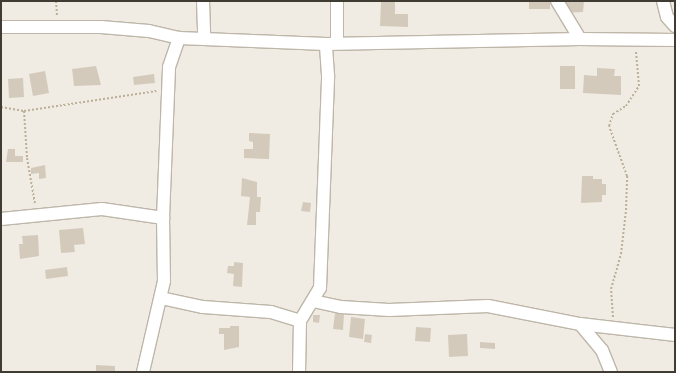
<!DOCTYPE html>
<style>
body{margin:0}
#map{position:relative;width:676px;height:373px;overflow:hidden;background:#f0ece3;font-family:"Sofia Sans Condensed",sans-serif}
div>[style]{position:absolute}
.building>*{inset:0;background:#d4cabc}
.path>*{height:2px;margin-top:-1px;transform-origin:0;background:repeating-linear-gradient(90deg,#bcaf98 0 2px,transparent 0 4px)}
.roads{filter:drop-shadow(1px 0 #beb6a9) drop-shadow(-1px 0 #beb6a9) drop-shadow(0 1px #beb6a9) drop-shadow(0 -1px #beb6a9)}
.minor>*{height:12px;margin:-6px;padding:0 6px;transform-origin:6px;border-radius:6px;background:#fff}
span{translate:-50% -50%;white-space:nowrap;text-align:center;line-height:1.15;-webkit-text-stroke:3px #fff;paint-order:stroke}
.frame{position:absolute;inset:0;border:2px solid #413c33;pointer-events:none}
</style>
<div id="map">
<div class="building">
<i style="clip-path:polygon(381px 1px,395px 1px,395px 14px,408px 14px,408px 27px,380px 26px)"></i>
<i style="clip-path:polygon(529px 1px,550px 1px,550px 9px,529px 9px)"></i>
<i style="clip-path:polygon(554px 1px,584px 1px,583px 12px,561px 13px)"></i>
<i style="clip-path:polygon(96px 66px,101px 85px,74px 86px,72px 69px)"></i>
<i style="clip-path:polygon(560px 66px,575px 66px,575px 89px,560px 89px)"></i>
<i style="clip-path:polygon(597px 68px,615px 69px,614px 76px,621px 76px,621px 95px,583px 93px,584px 75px,597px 76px)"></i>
<i style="clip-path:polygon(45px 71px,49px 93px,33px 96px,29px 74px)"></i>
<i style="clip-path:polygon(154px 74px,155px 83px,134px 85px,133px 77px)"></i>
<i style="clip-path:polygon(23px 78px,24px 97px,9px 98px,8px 79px)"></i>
<i style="clip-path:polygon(249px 133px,270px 134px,269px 159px,244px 158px,244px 149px,253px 149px,253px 142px,249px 141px)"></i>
<i style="clip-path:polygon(8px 149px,15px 149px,15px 156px,23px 156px,23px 162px,6px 162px)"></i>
<i style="clip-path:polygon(45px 165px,46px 178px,39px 179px,39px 173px,31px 174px,31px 168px)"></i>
<i style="clip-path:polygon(582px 176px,593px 176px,593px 179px,602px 179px,602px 184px,606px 184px,606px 195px,602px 195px,602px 202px,581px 203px)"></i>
<i style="clip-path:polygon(242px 178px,257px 182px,257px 197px,261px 197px,260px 212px,256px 212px,256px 225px,247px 225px,250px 197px,241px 196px)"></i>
<i style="clip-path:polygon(303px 202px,311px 203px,310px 212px,301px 211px)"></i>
<i style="clip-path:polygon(83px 228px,85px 244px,74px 245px,75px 252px,61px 253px,59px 230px)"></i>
<i style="clip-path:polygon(38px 235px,39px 256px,20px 259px,19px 244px,23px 244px,22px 236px)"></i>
<i style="clip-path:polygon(234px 262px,243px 263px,242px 287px,233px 286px,234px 274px,227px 273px,228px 266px,234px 266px)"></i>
<i style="clip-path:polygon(67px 267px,68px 276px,46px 279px,45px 270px)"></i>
<i style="clip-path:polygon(335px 313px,344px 314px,343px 330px,333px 329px)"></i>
<i style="clip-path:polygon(313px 315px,320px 315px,319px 323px,313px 322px)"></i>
<i style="clip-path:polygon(351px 317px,365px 319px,363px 339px,349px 337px)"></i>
<i style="clip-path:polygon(230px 326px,239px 326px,239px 347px,224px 350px,224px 334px,219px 334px,219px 328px,230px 328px)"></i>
<i style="clip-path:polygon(416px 327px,431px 328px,430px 342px,415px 341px)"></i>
<i style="clip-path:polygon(365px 334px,372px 335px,371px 343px,364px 342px)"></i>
<i style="clip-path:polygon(467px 334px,468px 356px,449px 357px,448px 335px)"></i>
<i style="clip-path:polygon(480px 342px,495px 343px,495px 349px,480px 348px)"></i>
<i style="clip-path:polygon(96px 365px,115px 366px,115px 372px,96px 371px)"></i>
</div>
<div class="path">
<i style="left:56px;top:1px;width:14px;rotate:86deg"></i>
<i style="left:1px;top:107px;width:23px;rotate:10deg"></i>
<i style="left:24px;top:111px;width:134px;rotate:-8.6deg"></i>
<i style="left:24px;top:111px;width:47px;rotate:86.3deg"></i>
<i style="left:27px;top:158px;width:47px;rotate:80.1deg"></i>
<i style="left:613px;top:317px;width:28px;rotate:-94deg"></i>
<i style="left:611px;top:289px;width:36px;rotate:-74deg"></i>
<i style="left:621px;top:254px;width:44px;rotate:-83.5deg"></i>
<i style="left:626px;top:210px;width:34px;rotate:-88deg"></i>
<i style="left:627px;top:176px;width:53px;rotate:-109.8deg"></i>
<i style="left:609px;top:126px;width:13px;rotate:-72deg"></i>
<i style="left:613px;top:114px;width:15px;rotate:-32deg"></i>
<i style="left:626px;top:106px;width:24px;rotate:-57deg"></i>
<i style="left:639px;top:86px;width:35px;rotate:-95deg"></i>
</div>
<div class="roads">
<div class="minor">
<i style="left:203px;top:1px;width:37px;rotate:88deg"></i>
<i style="left:557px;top:1px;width:44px;rotate:58.8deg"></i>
<i style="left:663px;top:1px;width:16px;rotate:76deg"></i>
<i style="left:667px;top:17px;width:12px;rotate:48deg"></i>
<i style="left:1px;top:27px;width:100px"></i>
<i style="left:101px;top:27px;width:48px;rotate:4.8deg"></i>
<i style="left:149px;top:31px;width:31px;rotate:13deg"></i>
<i style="left:179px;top:38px;width:147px;rotate:2.3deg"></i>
<i style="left:326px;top:44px;width:254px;rotate:-1.1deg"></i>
<i style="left:580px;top:39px;width:95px;rotate:0.6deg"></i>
<i style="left:337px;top:43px;width:42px;rotate:-90deg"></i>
<i style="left:1px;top:219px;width:101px;rotate:-5.7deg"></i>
<i style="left:102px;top:209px;width:62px;rotate:8.4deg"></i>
<i style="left:161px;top:298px;width:43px;rotate:12.1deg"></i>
<i style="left:203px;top:307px;width:68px;rotate:4.2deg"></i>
<i style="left:271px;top:312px;width:30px;rotate:17deg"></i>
<i style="left:300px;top:321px;width:51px;rotate:91.1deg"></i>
<i style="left:313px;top:301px;width:29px;rotate:12deg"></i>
<i style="left:341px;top:307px;width:48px;rotate:3.6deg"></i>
<i style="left:389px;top:310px;width:99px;rotate:-2.3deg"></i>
<i style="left:488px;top:306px;width:94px;rotate:11.1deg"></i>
<i style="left:580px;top:324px;width:96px;rotate:6.6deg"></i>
<i style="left:300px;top:321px;width:39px;rotate:-59deg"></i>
<i style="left:320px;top:288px;width:213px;rotate:-87.8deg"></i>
<i style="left:328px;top:75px;width:31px;rotate:-94deg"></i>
<i style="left:580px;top:324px;width:34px;rotate:50deg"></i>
<i style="left:602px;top:350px;width:24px;rotate:68deg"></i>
<i style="left:143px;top:372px;width:93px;rotate:-77deg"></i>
<i style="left:164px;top:281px;width:63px;rotate:-90.9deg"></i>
<i style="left:163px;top:218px;width:151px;rotate:-87.7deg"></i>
<i style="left:169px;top:67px;width:31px;rotate:-71deg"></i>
</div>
</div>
<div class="frame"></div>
</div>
